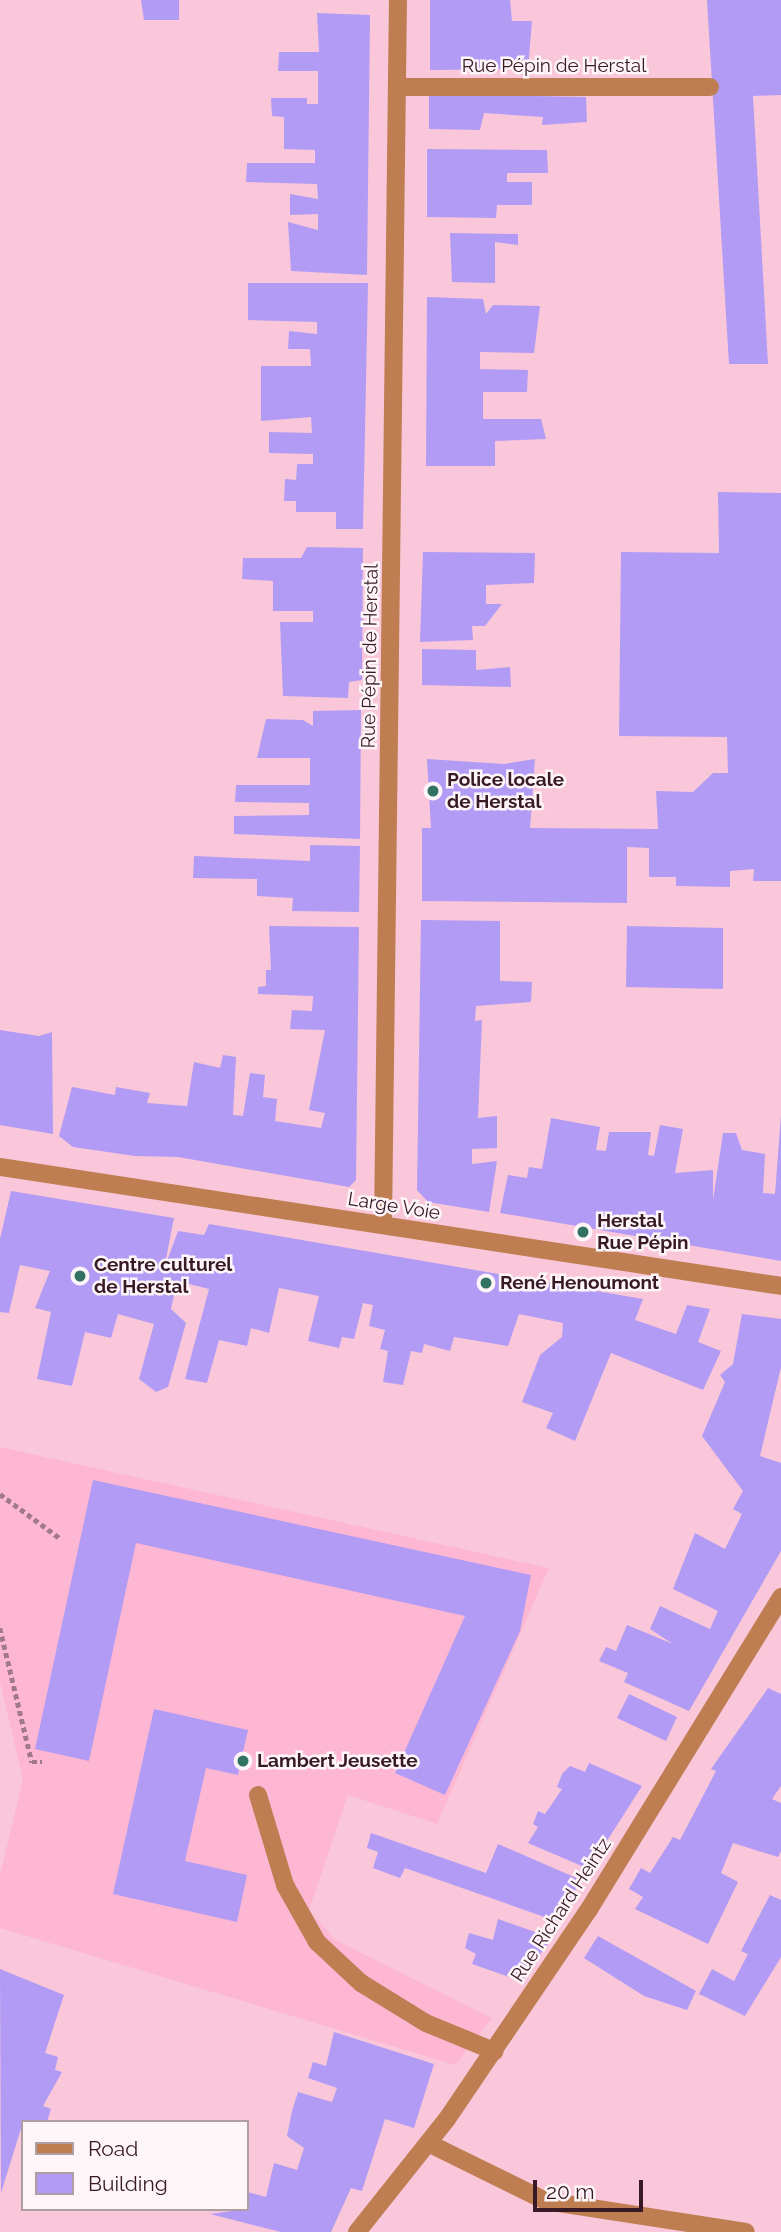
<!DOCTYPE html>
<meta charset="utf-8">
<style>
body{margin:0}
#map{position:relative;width:781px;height:2232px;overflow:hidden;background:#f9c7d9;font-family:Raleway,sans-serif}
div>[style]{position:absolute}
.built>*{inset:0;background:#feb7d2}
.building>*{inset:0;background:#b19bf5}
.path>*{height:4.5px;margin-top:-2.25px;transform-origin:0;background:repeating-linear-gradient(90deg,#a27989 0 5px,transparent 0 8.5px)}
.service>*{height:18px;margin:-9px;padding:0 9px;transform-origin:9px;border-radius:9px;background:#be7e52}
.minor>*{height:18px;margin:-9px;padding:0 9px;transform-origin:9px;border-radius:9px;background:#be7e52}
.tertiary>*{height:18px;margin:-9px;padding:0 9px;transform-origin:9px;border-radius:9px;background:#be7e52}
.dots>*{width:19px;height:19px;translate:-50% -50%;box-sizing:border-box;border:4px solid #fef5f8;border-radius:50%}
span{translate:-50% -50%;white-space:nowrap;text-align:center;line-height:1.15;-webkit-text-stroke:5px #fef5f8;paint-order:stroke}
.street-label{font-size:19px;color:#381a27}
.poi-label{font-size:19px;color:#381a27;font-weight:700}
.left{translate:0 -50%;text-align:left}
.legend{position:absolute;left:21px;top:2120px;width:228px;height:91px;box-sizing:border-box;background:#fef5f8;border:2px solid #af9da4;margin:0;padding:9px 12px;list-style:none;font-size:21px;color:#381a27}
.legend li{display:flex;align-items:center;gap:14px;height:35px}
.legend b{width:35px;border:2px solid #af9da4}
.scale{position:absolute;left:533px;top:2180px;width:110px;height:32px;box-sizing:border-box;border:4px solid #381a27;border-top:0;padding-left:9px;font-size:21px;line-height:24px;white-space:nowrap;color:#381a27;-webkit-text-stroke:5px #fef5f8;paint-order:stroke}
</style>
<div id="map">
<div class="built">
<i style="clip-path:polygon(0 1447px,549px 1568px,437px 1824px,348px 1795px,309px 1910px,335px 1940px,492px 2018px,455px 2065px,0 1928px,0 1875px,23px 1779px,0 1682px)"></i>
</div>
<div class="building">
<i style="clip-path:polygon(141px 0,179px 0,179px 20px,144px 20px)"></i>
<i style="clip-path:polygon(430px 0,510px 0,512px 21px,532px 21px,528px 69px,430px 70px)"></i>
<i style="clip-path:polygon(707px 0,781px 0,781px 95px,753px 96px,768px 364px,729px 364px)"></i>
<i style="clip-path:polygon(317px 13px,370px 15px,367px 275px,291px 271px,288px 222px,318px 230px,318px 214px,290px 215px,290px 194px,318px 199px,317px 184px,246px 182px,247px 163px,315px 163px,315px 150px,284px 149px,284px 117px,272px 116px,271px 98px,307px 98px,307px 104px,318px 104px,318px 71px,278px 71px,279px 52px,319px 52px)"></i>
<i style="clip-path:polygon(429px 94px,586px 97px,587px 122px,542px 125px,543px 117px,484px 113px,480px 130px,429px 129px)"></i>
<i style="clip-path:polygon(427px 149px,547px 150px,548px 173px,507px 173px,507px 182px,532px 182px,532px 205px,497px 205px,496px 218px,427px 217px)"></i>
<i style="clip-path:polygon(450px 233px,518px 234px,518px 245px,495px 242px,495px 283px,452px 282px)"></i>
<i style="clip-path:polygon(248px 283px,368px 283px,363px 529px,336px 529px,336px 512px,296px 512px,296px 501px,284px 501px,285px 479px,296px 480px,297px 464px,313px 464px,313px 454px,269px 453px,269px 432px,312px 433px,311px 417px,261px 421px,261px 366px,311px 366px,310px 349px,288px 349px,289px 331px,317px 334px,317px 322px,248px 320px)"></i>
<i style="clip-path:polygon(427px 297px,483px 299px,486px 314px,493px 305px,540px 306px,534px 353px,480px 352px,480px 369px,528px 370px,527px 392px,483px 392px,483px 419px,541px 419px,546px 439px,495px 441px,495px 466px,426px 466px)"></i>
<i style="clip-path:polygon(718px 492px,781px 493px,781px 881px,753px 881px,754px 869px,730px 871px,730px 887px,676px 886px,676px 877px,649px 877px,649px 848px,627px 847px,627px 903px,422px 901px,422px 828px,431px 828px,427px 759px,504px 764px,535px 759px,530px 828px,658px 829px,656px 791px,693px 792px,713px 773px,728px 773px,727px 737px,619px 736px,621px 552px,719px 553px)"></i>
<i style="clip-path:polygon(307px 547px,363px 548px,362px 680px,349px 682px,348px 698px,283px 696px,280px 622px,313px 622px,313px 611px,273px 611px,273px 581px,242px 579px,243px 558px,301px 558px)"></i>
<i style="clip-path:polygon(423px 552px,535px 553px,534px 583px,486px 585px,486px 604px,502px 604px,485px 626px,472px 626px,473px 640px,420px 642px)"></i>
<i style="clip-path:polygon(422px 649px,476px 650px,476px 670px,510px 667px,511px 687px,422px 685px)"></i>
<i style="clip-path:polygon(361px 710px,360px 839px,234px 834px,234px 816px,309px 815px,309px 803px,235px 802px,236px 785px,310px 785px,310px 758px,257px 758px,266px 719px,303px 720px,313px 726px,313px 711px)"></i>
<i style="clip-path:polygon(310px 845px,360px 846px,359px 912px,292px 911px,293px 898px,257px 896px,257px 879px,193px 878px,194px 856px,310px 861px)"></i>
<i style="clip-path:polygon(421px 920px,500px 921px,500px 981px,532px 982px,531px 1002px,476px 1006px,475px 1021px,482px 1020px,478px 1118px,497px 1116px,497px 1148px,472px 1149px,472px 1164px,497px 1161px,489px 1212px,428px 1202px,417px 1190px)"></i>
<i style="clip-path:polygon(269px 926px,359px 927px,356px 1180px,349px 1187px,178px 1157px,135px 1156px,73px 1147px,59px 1136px,72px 1087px,115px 1095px,116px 1087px,150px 1093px,147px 1103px,187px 1106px,194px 1062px,220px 1068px,223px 1055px,236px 1057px,233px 1115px,243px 1116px,250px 1073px,265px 1075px,263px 1097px,277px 1099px,275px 1121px,321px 1128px,325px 1113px,309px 1110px,325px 1030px,290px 1029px,292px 1010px,312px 1011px,313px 996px,258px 994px,258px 987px,266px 986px,266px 970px,271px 970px)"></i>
<i style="clip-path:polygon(627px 926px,723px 928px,723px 989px,626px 987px)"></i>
<i style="clip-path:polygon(0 1030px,39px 1036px,52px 1032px,53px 1134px,0 1125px)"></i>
<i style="clip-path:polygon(781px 1115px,781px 1261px,500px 1213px,508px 1175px,527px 1178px,529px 1167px,542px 1169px,551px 1118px,600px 1127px,596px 1150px,606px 1151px,609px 1132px,651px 1132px,648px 1155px,654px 1156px,660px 1125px,683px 1129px,675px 1173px,713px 1170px,713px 1200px,723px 1133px,736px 1133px,742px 1150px,765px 1154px,763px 1193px,775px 1194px)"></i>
<i style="clip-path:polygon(11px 1191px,174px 1218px,164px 1269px,178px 1231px,204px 1235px,209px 1224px,643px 1299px,635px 1320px,676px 1334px,687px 1305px,710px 1309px,698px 1342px,721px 1351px,703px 1390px,611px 1353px,575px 1441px,546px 1428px,553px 1413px,522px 1402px,540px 1355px,562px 1337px,563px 1323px,519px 1314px,508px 1346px,454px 1337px,450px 1351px,424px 1344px,422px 1353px,411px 1351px,403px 1385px,383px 1382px,388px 1351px,380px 1349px,385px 1330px,369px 1326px,373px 1305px,363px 1303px,354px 1339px,342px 1337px,339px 1348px,308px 1341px,319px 1296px,279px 1288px,269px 1333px,251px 1328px,247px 1346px,219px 1340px,207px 1383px,185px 1379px,209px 1289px,177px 1281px,171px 1309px,186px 1323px,168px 1387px,156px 1392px,139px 1379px,154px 1324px,118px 1314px,111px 1338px,85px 1332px,72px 1386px,37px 1379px,51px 1312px,35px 1308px,50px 1271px,20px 1265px,9px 1313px,0 1312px,0 1239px)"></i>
<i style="clip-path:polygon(742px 1314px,781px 1319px,781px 1367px,760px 1456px,781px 1463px,781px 1551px,689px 1711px,624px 1682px,628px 1673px,599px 1661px,606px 1647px,616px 1651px,627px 1625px,673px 1644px,650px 1629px,660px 1606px,710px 1629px,718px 1611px,673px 1589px,695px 1533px,725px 1549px,742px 1514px,733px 1509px,743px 1491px,702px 1436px,725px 1382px,720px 1375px,733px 1364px)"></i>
<i style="clip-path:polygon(93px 1480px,531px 1575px,520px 1631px,445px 1795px,395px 1773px,465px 1616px,136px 1543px,89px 1761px,35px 1749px)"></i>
<i style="clip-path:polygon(768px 1688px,781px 1694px,781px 1786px,772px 1799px,781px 1803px,781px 1851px,778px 1857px,733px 1843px,721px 1873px,738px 1882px,708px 1944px,635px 1909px,643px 1897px,629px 1889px,641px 1868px,650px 1873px,673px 1837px,680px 1840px,716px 1771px,711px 1769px)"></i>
<i style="clip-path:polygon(629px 1694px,677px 1717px,666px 1741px,617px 1718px)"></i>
<i style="clip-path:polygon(154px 1709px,248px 1730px,238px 1775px,206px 1768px,185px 1861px,247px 1875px,237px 1922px,113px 1894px)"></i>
<i style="clip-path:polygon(589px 1763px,642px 1786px,589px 1869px,528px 1843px,538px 1827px,533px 1824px,538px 1811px,545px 1814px,562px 1789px,557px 1787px,562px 1774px,570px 1766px,585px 1772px)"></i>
<i style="clip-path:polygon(371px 1833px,486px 1873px,498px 1844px,581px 1880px,556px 1921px,405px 1868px,400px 1878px,373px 1868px,378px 1852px,367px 1848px)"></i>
<i style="clip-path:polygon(770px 1895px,781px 1900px,781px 1957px,745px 2016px,699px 1994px,712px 1969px,734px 1981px,748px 1954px,741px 1951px)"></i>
<i style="clip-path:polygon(498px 1919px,552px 1938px,521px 1981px,472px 1964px,476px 1954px,465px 1948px,469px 1933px,493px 1940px)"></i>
<i style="clip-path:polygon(598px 1936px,696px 1991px,687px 2010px,644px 1996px,584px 1958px)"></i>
<i style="clip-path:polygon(0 1969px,64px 1995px,45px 2053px,58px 2057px,55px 2070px,62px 2072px,43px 2106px,51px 2109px,47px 2122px,23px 2122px,1px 2193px)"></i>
<i style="clip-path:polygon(334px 2032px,434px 2064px,414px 2128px,385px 2119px,362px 2191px,351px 2188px,331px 2232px,281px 2232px,210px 2214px,247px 2209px,247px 2192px,266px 2197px,274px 2163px,297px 2170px,304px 2148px,287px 2136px,292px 2111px,298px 2092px,332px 2102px,337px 2088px,308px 2078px,313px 2062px,326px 2066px)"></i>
</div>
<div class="path">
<i style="left:0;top:1494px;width:76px;rotate:36.4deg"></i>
<i style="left:0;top:1628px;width:138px;rotate:76.6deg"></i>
<i style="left:32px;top:1762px;width:10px"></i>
</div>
<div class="service">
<i style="left:398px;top:87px;width:312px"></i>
<i style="left:258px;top:1795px;width:94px;rotate:73.3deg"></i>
<i style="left:285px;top:1885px;width:65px;rotate:60.7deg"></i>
<i style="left:317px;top:1942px;width:60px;rotate:43deg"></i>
<i style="left:361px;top:1983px;width:76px;rotate:31.6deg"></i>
<i style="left:426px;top:2023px;width:74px;rotate:22.4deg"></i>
<i style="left:428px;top:2143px;width:131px;rotate:26.2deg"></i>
<i style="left:546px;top:2201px;width:202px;rotate:8.8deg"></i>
</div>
<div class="minor">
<i style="left:383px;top:1225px;width:1225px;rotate:-89.3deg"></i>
<i style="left:357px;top:2232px;width:144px;rotate:-51.5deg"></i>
<i style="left:447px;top:2119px;width:251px;rotate:-55.9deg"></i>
<i style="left:588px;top:1911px;width:369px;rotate:-58.4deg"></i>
</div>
<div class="tertiary">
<i style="left:0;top:1167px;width:790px;rotate:8.66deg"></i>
</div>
<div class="dots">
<i style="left:433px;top:791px;background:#317262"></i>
<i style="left:583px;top:1232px;background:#317262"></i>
<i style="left:80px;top:1276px;background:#317262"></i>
<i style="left:486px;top:1283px;background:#317262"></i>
<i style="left:243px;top:1761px;background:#317262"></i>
</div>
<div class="street-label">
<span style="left:554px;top:66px">Rue Pépin de Herstal</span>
<span style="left:370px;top:656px;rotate:-89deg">Rue Pépin de Herstal</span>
<span style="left:394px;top:1206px;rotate:9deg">Large Voie</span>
<span style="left:561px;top:1910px;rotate:-57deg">Rue Richard Heintz</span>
</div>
<div class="poi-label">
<span class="left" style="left:447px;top:791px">Police locale<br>de Herstal</span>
<span class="left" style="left:597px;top:1232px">Herstal<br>Rue Pépin</span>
<span class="left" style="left:94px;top:1276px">Centre culturel<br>de Herstal</span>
<span class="left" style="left:500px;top:1283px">René Henoumont</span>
<span class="left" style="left:257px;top:1761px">Lambert Jeusette</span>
</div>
<ul class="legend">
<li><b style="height:9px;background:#be7e52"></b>Road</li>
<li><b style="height:19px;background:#b19bf5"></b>Building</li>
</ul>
<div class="scale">20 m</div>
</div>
